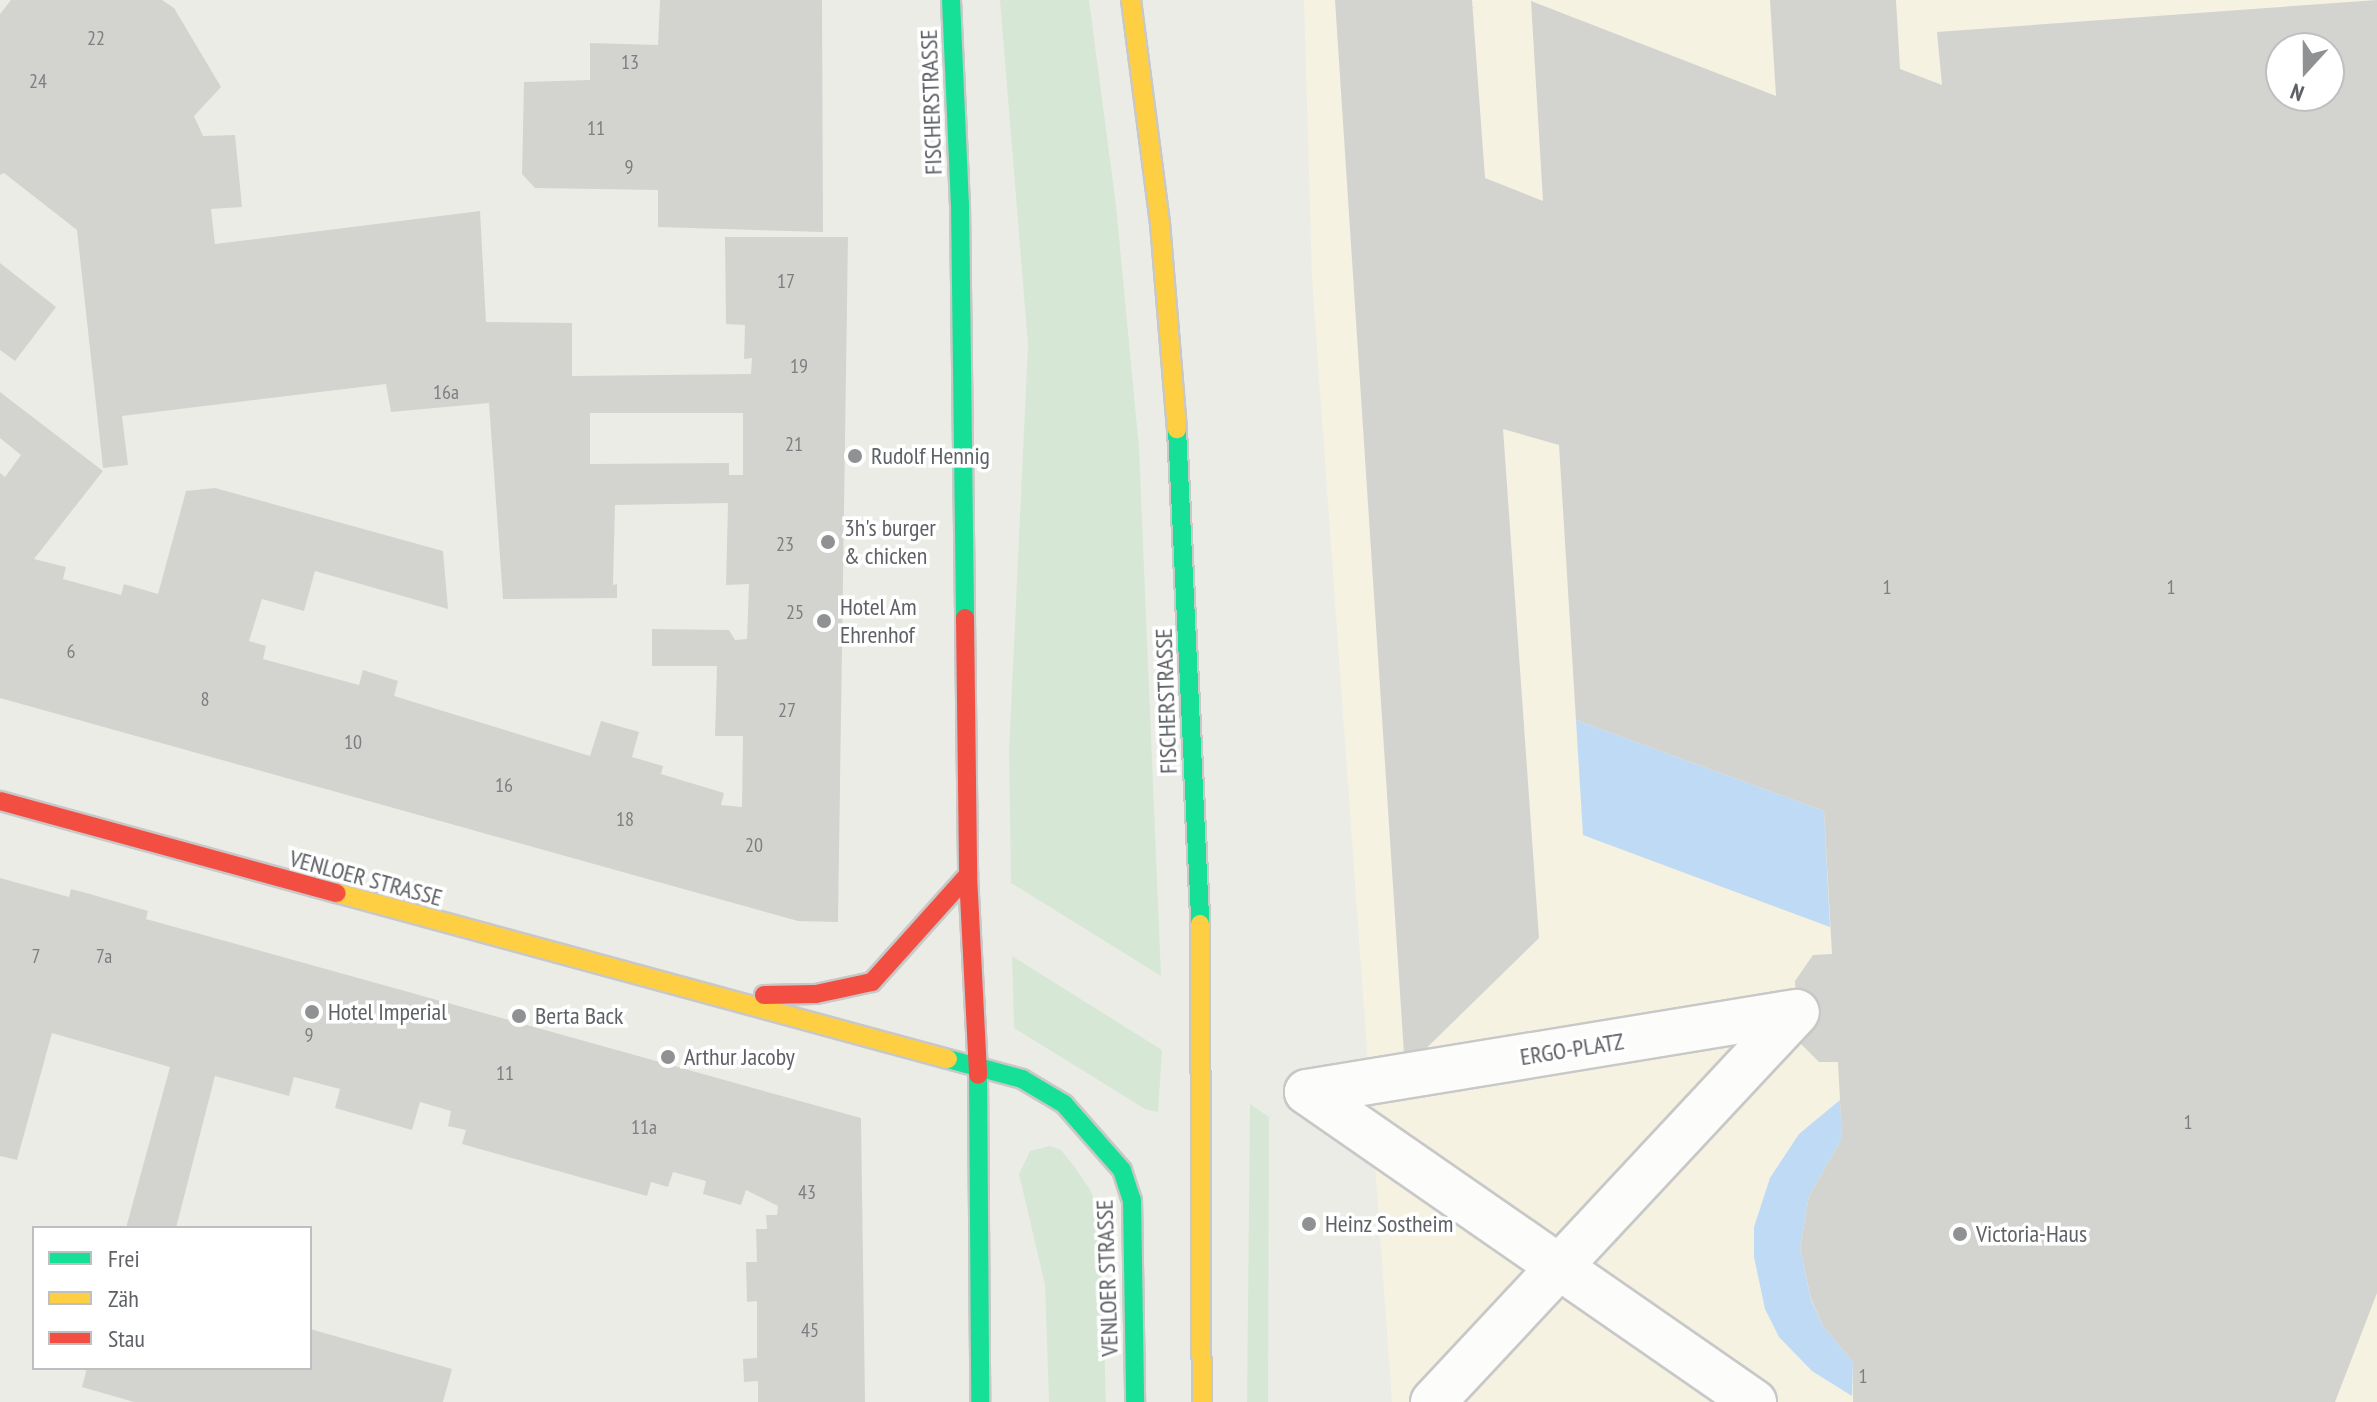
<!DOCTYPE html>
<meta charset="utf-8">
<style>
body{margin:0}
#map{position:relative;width:2377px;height:1402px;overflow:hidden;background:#ecece7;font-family:"PT Sans Narrow",sans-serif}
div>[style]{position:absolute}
.commercial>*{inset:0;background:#f5f2e2}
.green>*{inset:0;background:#d6e8d5}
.water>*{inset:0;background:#bedaf4}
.building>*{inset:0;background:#d3d3d0}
.roads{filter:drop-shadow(2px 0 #c8c8c8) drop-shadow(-2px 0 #c8c8c8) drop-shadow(0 2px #c8c8c8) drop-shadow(0 -2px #c8c8c8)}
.street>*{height:44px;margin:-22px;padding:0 22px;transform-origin:22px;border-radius:22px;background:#fcfcfb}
.fast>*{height:18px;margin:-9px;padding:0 9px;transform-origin:9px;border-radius:9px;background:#16e098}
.slow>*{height:18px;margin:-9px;padding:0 9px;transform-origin:9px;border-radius:9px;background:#ffcf43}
.jam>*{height:18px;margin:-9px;padding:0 9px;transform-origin:9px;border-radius:9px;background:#f24e42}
.dots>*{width:22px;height:22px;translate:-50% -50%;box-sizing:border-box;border:4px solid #fff;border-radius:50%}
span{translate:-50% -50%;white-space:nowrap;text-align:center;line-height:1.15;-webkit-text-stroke:7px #fff;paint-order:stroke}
.number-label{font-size:20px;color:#7c7e81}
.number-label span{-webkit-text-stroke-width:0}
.street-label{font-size:24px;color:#5d6065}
.poi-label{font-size:24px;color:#5d6065}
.left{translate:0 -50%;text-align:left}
.legend{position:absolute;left:32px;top:1226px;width:280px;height:144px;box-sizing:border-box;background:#fff;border:2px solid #bebfc1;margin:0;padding:10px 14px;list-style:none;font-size:24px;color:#5d6065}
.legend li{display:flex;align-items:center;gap:16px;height:40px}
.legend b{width:40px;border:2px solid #bebfc1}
.north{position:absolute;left:2265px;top:32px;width:80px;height:80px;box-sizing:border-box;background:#fff;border:2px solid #bebfc1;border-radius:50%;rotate:201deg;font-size:22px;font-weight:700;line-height:32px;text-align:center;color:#5d6065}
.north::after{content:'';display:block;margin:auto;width:28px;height:36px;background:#8f9192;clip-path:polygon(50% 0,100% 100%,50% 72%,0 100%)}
</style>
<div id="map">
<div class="commercial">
<i style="clip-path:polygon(evenodd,1304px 0,2377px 0,2377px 1402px,1392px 1402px,1312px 278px,1304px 0,2281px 48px,2329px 48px,2329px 96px,2281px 96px,2281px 48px)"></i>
</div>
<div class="green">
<i style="clip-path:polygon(1000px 0,1089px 0,1116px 205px,1139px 448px,1161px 976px,1011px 883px,1009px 751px,1028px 345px)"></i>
<i style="clip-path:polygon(1012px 956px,1162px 1050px,1158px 1112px,1145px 1109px,1014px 1028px)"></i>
<i style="clip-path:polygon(1250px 1104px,1269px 1117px,1268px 1402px,1247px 1402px)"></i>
<i style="clip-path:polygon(1050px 1146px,1061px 1150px,1074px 1166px,1091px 1191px,1100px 1219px,1106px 1402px,1049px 1402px,1045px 1285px,1019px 1174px,1030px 1151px)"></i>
</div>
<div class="water">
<i style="clip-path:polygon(1576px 720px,1824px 811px,1830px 927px,1583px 835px)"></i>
<i style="clip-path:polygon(1840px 1100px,1842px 1138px,1809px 1196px,1800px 1248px,1811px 1300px,1823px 1326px,1853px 1362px,1852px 1396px,1812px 1371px,1779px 1337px,1765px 1309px,1754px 1257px,1754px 1227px,1770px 1178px,1799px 1134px)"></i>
</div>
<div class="building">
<i style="clip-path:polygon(evenodd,11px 0,162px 0,174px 8px,221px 87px,194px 116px,203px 136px,235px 135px,242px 207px,211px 209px,215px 244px,480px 211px,486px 322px,572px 323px,572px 376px,751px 374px,752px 358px,744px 359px,745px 325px,726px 324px,725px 237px,848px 237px,838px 922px,798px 921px,0 698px,0 473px,5px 477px,21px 455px,0 438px,0 392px,103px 471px,34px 559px,66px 567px,63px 579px,121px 595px,124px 584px,158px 594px,186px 491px,215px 488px,443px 551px,448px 609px,315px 571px,304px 611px,262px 599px,249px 641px,266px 646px,263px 659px,359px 685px,363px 670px,398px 681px,394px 696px,590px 756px,601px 721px,639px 732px,632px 757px,663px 766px,661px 774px,724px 793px,721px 805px,742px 807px,743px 736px,715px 736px,717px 666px,652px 666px,652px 629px,729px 630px,735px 640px,747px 639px,749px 584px,726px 585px,728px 503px,615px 505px,613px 585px,617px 584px,617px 598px,503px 599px,489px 403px,391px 412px,386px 384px,122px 416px,128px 465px,103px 468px,77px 230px,4px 173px,0 175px,0 14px,11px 0,590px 413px,743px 413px,743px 475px,729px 475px,729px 463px,590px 464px,590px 413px)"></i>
<i style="clip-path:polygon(660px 0,822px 0,823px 232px,658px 227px,658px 190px,535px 188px,522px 174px,524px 82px,590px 80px,590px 43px,658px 45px)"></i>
<i style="clip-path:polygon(evenodd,1335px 0,1472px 0,1485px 178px,1543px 201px,1531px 1px,1776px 96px,1770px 0,1896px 0,1900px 69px,1942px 85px,1937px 32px,2377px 0,2377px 1293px,2335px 1402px,1853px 1402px,1853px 1362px,1823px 1326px,1811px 1299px,1800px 1248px,1809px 1196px,1842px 1138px,1838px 1062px,1819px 1062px,1798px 1041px,1795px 981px,1813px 955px,1832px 954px,1824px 811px,1576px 720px,1559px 445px,1503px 429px,1539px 938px,1405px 1069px,1335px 0,2281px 48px,2329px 48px,2329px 96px,2281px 96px,2281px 48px)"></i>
<i style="clip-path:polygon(0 263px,56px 307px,15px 361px,0 350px)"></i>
<i style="clip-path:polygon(0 878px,69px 897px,71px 889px,90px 894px,148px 911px,146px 919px,861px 1118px,865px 1402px,758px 1402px,758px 1381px,744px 1382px,743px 1359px,757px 1358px,757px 1301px,747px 1302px,746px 1262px,757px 1262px,756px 1229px,767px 1229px,766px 1215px,777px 1215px,778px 1206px,746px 1190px,741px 1205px,703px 1194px,706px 1181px,673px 1172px,668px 1187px,651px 1182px,647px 1196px,462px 1144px,466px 1130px,448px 1126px,451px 1111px,420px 1102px,412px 1130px,335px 1108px,340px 1089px,294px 1077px,289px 1096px,215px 1076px,176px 1228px,126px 1228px,170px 1067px,52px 1033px,17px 1160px,0 1156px)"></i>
<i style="clip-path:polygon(310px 1329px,452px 1369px,443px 1402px,134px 1402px,82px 1387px,87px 1368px,310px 1368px)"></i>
</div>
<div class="roads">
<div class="street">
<i style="left:1307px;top:1092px;width:544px;rotate:34.74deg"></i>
<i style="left:1307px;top:1092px;width:496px;rotate:-9.3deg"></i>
<i style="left:1433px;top:1402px;width:533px;rotate:-46.97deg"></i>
</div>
<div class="fast">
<i style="left:951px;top:0;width:203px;rotate:87.5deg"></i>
<i style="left:960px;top:203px;width:415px;rotate:89.3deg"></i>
<i style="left:1177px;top:429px;width:496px;rotate:87.3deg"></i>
<i style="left:948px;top:1059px;width:77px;rotate:15.1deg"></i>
<i style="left:1022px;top:1079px;width:49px;rotate:30.8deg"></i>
<i style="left:1064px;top:1104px;width:88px;rotate:48.7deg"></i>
<i style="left:1122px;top:1170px;width:32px;rotate:72deg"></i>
<i style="left:1132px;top:1200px;width:202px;rotate:89.1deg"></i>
<i style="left:978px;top:1075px;width:327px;rotate:89.6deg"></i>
</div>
<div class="slow">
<i style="left:1131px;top:0;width:225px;rotate:82.6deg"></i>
<i style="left:1160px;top:223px;width:207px;rotate:85.3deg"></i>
<i style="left:337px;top:893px;width:633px;rotate:15.2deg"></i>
<i style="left:1200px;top:924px;width:478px;rotate:89.8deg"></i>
</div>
<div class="jam">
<i style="left:965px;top:618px;width:257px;rotate:89.3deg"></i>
<i style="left:968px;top:875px;width:200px;rotate:87.1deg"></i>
<i style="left:0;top:801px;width:349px;rotate:15.3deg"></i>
<i style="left:764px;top:995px;width:52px;rotate:-1.1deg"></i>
<i style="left:816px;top:994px;width:57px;rotate:-12.1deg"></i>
<i style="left:872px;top:982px;width:144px;rotate:-48.1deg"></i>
</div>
</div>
<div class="dots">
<i style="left:855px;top:456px;background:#8f9192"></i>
<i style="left:828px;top:542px;background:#8f9192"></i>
<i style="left:824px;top:621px;background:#8f9192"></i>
<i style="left:312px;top:1012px;background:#8f9192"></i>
<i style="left:519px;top:1016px;background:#8f9192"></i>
<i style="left:668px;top:1057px;background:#8f9192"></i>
<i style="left:1309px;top:1224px;background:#8f9192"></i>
<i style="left:1960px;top:1234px;background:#8f9192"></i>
</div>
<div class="number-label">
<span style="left:96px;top:38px">22</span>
<span style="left:630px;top:62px">13</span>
<span style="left:38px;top:81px">24</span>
<span style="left:596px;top:128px">11</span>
<span style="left:629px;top:167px">9</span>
<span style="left:786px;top:281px">17</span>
<span style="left:799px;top:366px">19</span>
<span style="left:446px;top:392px">16a</span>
<span style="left:794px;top:444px">21</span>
<span style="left:785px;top:544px">23</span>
<span style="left:1887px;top:587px">1</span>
<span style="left:2171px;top:587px">1</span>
<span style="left:795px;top:612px">25</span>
<span style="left:71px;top:651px">6</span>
<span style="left:205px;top:699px">8</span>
<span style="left:787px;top:710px">27</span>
<span style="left:353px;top:742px">10</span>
<span style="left:504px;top:785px">16</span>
<span style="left:625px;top:819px">18</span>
<span style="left:754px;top:845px">20</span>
<span style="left:36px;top:956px">7</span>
<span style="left:104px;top:956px">7a</span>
<span style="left:309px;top:1035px">9</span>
<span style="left:505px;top:1073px">11</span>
<span style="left:2188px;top:1122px">1</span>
<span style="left:644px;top:1127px">11a</span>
<span style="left:807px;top:1192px">43</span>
<span style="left:810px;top:1330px">45</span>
<span style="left:1863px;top:1376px">1</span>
</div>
<div class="street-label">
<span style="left:931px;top:102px;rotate:-92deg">FISCHERSTRASSE</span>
<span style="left:1166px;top:701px;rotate:-92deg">FISCHERSTRASSE</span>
<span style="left:366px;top:878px;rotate:15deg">VENLOER STRASSE</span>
<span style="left:1572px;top:1049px;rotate:-9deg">ERGO-PLATZ</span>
<span style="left:1107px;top:1278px;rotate:-92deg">VENLOER STRASSE</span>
</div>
<div class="poi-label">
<span class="left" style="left:871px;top:456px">Rudolf Hennig</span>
<span class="left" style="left:844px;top:542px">3h's burger<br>&amp; chicken</span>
<span class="left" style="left:840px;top:621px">Hotel Am<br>Ehrenhof</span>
<span class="left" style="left:328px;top:1012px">Hotel Imperial</span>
<span class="left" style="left:535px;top:1016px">Berta Back</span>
<span class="left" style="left:684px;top:1057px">Arthur Jacoby</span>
<span class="left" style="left:1325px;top:1224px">Heinz Sostheim</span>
<span class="left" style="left:1976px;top:1234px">Victoria-Haus</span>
</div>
<ul class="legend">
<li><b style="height:10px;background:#16e098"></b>Frei</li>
<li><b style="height:10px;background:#ffcf43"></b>Zäh</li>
<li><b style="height:10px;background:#f24e42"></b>Stau</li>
</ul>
<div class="north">N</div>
</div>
